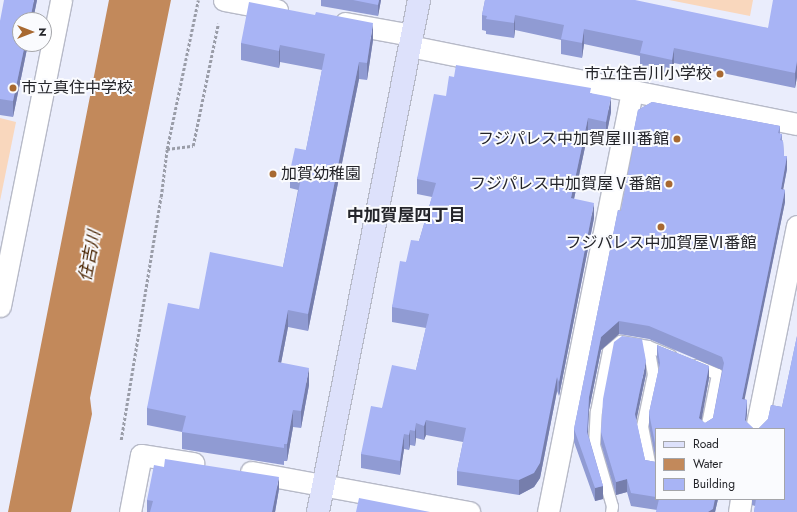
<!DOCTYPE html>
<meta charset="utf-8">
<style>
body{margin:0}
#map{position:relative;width:797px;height:512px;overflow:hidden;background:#eaedfc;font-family:Jost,"Noto Sans JP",sans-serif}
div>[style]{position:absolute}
.green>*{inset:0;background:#f9d7bd}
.water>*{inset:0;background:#c2895b}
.path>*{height:2.5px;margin-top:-1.25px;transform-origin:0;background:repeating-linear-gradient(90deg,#9a9da8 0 3px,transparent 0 5px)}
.roads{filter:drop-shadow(1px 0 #b7bac8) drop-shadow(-1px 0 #b7bac8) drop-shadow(0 1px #b7bac8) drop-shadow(0 -1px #b7bac8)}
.lane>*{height:11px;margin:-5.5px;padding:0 5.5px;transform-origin:5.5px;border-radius:5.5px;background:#fff}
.street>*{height:21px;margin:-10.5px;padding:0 10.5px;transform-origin:10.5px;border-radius:10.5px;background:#fff}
.secondary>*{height:22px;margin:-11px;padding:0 11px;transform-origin:11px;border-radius:11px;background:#dde1fb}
.wall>*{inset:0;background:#909bd3}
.shaded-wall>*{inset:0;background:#767eac}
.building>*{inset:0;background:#a8b4f5}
.dots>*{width:11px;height:11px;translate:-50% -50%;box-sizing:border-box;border:2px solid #fafbfe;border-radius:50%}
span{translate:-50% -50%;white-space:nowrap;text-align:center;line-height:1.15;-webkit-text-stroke:4px #fafbfe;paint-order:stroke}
.poi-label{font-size:16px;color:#24252a}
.right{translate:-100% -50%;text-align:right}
.left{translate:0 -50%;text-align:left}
.neighbourhood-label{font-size:17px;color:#24252a;font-weight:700}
.water-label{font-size:17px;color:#4a2400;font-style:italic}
.legend{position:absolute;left:655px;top:428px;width:130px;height:72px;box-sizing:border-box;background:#fafbfe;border:1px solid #a4a5a9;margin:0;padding:5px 7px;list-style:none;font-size:12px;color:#24252a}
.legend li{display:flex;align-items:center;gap:8px;height:20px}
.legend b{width:20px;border:1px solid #a4a5a9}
.north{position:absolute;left:12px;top:12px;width:40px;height:40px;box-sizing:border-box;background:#fafbfe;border:1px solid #a4a5a9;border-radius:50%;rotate:90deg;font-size:11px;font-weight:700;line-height:16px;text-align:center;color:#24252a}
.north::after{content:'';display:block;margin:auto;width:14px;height:18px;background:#a86931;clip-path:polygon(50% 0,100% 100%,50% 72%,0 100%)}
</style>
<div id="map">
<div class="green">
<i style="clip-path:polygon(669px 0,753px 0,750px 16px)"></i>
<i style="clip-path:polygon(0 118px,16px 122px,0 201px)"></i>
</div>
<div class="water">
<i style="clip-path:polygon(109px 0,171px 0,90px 398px,92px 414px,71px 512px,8px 512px)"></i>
</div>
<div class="path">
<i style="left:167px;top:149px;width:26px;rotate:-7deg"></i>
<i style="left:193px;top:146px;width:125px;rotate:-78.4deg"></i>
<i style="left:121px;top:440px;width:246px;rotate:-80.7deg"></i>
<i style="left:161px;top:197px;width:48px;rotate:-82.9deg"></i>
<i style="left:167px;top:149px;width:152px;rotate:-78.2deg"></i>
</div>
<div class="roads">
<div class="lane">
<i style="left:648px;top:346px;width:28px;rotate:80deg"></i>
<i style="left:653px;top:374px;width:53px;rotate:101.9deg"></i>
<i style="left:642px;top:426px;width:42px;rotate:79deg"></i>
<i style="left:650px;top:467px;width:6px;rotate:9deg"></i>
<i style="left:696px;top:365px;width:23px;rotate:23deg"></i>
<i style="left:717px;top:374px;width:56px;rotate:101.3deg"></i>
<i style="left:611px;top:512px;width:6px;rotate:-81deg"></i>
<i style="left:612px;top:506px;width:64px;rotate:-106.4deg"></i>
<i style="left:594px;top:445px;width:34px;rotate:-87deg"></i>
<i style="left:596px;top:411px;width:61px;rotate:-78.7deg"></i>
<i style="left:608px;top:351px;width:16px;rotate:-40deg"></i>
<i style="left:620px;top:341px;width:28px;rotate:10deg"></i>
<i style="left:648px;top:346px;width:24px;rotate:22deg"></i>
</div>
<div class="street">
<i style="left:224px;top:0;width:54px;rotate:10.7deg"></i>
<i style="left:345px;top:23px;width:68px;rotate:10.2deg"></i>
<i style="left:410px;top:46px;width:395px;rotate:11.4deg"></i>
<i style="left:0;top:306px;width:312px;rotate:-78.7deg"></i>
<i style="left:756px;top:429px;width:207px;rotate:-78.6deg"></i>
<i style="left:251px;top:472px;width:222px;rotate:10.4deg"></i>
<i style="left:130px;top:512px;width:58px;rotate:-79.1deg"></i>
<i style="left:141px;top:455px;width:53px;rotate:8.7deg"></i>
<i style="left:548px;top:512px;width:430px;rotate:-78.7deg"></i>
<i style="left:739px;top:512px;width:13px;rotate:-81deg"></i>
</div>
<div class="secondary">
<i style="left:318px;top:512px;width:522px;rotate:-78.84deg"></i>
</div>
</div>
<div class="wall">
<i style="clip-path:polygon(37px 0,13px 117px,0 115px,0 21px)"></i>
<i style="clip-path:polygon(321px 0,381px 0,378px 16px,321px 6px)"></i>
<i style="clip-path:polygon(485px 0,768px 28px,797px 0,797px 77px,795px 88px,674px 63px,672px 75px,640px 68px,640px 56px,584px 44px,582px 58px,561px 54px,561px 40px,515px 30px,514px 38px,486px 34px,486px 31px,482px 30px,482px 15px)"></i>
<i style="clip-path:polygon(373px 40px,367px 80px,359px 79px,308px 331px,288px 327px,281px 363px,309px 385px,301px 428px,293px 427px,287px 461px,284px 461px,284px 465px,182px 449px,182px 432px,147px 425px,147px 408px,199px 309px,283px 267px,298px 190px,290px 188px,290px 171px,306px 150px,322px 70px,280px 62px,279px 68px,241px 60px,241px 43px)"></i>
<i style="clip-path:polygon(591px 93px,611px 112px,606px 137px,588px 133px,574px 199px,594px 218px,559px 396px,557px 391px,540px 478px,534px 487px,519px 495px,457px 485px,457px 471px,463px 442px,426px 435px,424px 440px,416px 438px,415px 446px,410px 445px,409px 450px,404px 449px,400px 475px,361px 468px,361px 454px,382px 408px,416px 370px,426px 328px,392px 322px,392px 307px,406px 262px,419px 241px,432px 197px,417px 194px,417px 179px,446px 96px)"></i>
<i style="clip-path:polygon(652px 102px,780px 126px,780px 134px,782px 134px,782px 140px,783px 141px,784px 156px,787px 156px,787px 169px,783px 189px,785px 190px,785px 202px,744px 399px,747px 400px,747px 413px,746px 422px,753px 428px,759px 428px,768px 419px,771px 405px,782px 407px,797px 336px,797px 512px,754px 512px,755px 506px,752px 505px,752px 499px,784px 499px,784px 429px,656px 429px,656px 461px,649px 426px,649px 413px,659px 368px,657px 357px,657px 345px,709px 366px,709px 378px,701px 420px,705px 423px,713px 418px,722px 370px,649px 339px,619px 334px,601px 350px,589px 410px,588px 434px,603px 486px,603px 499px,595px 501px,574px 442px,574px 429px,618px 210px,621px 211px,634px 144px,634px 130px,638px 110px)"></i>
<i style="clip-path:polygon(646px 374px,636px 420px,645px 460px,656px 462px,656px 499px,718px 499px,715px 512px,656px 512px,657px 510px,631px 506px,627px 492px,616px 495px,601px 444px,601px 432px)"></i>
<i style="clip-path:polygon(279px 489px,275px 512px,147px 512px,147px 500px)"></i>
</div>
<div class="shaded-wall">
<i style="clip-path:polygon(34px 0,37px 0,33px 20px,30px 20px)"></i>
<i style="clip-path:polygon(379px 0,381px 0,378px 16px,378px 5px)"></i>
<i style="clip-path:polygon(515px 15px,515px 30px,514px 38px,514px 23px)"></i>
<i style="clip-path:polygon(373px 23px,373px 40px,367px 80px,367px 63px)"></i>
<i style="clip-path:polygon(584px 29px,584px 44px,582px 58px,582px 43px)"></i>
<i style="clip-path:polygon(25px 44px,28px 44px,13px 117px,13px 101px)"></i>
<i style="clip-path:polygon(280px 45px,280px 62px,279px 68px,279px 51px)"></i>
<i style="clip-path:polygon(674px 48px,674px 63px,672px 75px,672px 60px)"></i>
<i style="clip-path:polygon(797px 61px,797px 77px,795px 88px,795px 73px)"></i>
<i style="clip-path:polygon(359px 62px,359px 79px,308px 331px,308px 314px)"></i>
<i style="clip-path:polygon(611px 97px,611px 112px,606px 137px,606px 122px)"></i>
<i style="clip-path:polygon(588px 118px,588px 133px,571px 213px,571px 198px)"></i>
<i style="clip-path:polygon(787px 156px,787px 169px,781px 201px,781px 189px)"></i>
<i style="clip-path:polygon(785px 190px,785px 202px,742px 412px,742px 399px)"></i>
<i style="clip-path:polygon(594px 203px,594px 218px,559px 396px,559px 382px)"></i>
<i style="clip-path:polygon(288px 310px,288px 327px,278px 379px,278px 362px)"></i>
<i style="clip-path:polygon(619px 321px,619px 334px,601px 350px,589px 410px,587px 445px,587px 432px,589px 397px,601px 337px)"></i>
<i style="clip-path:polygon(646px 361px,646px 374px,635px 427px,635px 414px)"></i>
<i style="clip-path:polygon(709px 366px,709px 378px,700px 429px,699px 418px)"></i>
<i style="clip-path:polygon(309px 368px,309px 385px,301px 428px,301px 411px)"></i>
<i style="clip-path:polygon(557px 377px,557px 391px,540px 478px,534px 487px,519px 495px,519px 480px)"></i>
<i style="clip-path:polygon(747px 400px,747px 413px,745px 429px,745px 420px)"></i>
<i style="clip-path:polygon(293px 410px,293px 427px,287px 461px,287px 444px)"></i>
<i style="clip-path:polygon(426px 420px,426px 435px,424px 440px,424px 426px)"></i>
<i style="clip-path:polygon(416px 423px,416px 438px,415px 446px,415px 431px)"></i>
<i style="clip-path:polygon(410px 430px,410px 445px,409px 450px,409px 435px)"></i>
<i style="clip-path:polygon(404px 434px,404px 449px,400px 475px,400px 461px)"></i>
<i style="clip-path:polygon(279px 477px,279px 489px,275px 512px,272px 512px)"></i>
<i style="clip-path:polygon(627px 479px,627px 492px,616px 495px,616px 482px)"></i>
<i style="clip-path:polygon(603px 486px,603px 499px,595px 501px,595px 488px)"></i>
<i style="clip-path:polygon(715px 499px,718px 499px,715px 512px,708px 512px)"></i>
</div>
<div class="building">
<i style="clip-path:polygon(4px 0,34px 0,30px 20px,20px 20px,20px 44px,25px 44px,13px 101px,0 99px,0 21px)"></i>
<i style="clip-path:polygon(353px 0,379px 0,378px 5px)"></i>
<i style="clip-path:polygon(485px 0,635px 0,768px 28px,773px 0,797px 0,797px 61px,795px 73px,674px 48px,672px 60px,640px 53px,643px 41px,584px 29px,582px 43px,561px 39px,564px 25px,515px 15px,514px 23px,486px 19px,487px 16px,482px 15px)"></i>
<i style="clip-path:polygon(249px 2px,315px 15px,316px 12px,373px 23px,367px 63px,359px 62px,308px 314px,288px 310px,278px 362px,309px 368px,301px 411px,293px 410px,287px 444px,284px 444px,284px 448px,182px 432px,186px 416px,147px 408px,168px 303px,199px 309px,210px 252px,283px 267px,302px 173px,290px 171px,295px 148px,306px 150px,325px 54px,280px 45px,279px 51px,241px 43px)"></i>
<i style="clip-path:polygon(456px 65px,591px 88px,590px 93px,611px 97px,606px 122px,588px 118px,571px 198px,594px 203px,559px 382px,557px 377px,540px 463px,534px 473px,519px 480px,457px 471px,466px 428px,426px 420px,424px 426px,416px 423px,415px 431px,410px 430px,409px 435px,404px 434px,400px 461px,361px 454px,371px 406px,382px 408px,392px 365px,416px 370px,429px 314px,392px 307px,400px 261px,406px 262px,411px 240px,419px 241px,436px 183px,417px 179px,434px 94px,446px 96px,449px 76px,454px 77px)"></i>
<i style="clip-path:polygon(652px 102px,780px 126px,778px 133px,782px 134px,780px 140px,783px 141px,784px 156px,787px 156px,781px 189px,785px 190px,742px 399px,747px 400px,745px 420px,753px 428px,759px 428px,768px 419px,771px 405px,782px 407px,797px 336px,797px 512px,754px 512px,756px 499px,784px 499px,784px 429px,656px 429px,656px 448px,649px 413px,660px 363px,657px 345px,709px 366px,699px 418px,705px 423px,713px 418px,724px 363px,722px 357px,649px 326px,619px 321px,601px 337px,589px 397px,587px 432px,603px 486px,595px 488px,574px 429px,618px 210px,621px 211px,635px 138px,634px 130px,638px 110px)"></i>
<i style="clip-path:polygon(622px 336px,642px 339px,646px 361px,635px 414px,645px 460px,656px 462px,656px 497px,631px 493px,627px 479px,616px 482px,601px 432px,603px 399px,614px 342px)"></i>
<i style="clip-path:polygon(165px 459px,279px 477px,272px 512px,150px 512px,153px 501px,147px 500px,154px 465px,164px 467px)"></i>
<i style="clip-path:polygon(359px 498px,430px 512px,356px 512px)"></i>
<i style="clip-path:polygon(659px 499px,715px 499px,713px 509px,708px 512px,656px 512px)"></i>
</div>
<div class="dots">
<i style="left:720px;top:74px;background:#a86931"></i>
<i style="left:13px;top:88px;background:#a86931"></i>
<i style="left:677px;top:139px;background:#a86931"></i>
<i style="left:273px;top:174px;background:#a86931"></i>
<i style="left:669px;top:184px;background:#a86931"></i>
<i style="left:661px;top:227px;background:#a86931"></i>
</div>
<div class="poi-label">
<span class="right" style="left:712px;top:74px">市立住吉川小学校</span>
<span class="left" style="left:21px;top:88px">市立真住中学校</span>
<span class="right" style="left:669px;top:139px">フジパレス中加賀屋Ⅲ番館</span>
<span class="left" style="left:281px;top:174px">加賀幼稚園</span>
<span class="right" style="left:661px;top:184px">フジパレス中加賀屋Ⅴ番館</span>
<span style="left:661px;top:243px">フジパレス中加賀屋Ⅵ番館</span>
</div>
<div class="neighbourhood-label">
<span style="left:406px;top:216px">中加賀屋四丁目</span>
</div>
<div class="water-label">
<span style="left:90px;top:256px;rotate:-79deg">住吉川</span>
</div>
<ul class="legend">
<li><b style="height:5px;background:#dde1fb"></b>Road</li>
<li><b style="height:11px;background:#c2895b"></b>Water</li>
<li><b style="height:11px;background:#a8b4f5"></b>Building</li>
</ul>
<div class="north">N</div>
</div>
